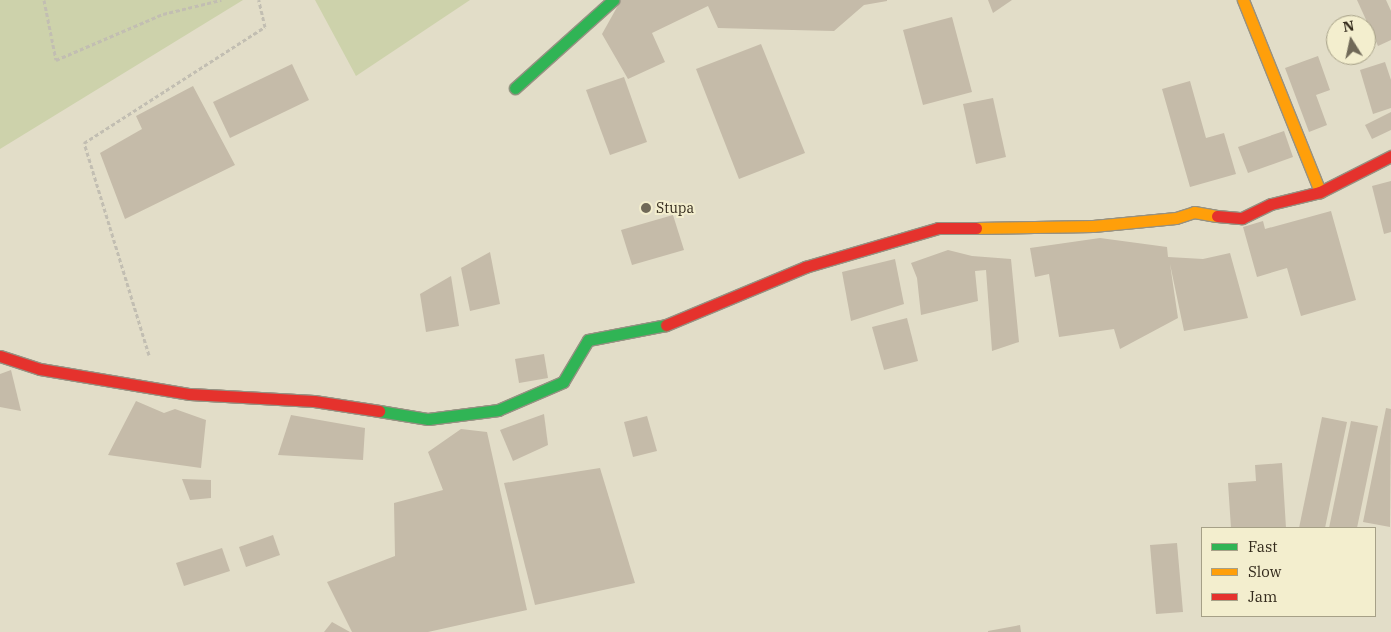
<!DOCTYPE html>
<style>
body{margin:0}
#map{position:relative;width:1391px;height:632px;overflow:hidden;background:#e2ddc8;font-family:"IBM Plex Serif",serif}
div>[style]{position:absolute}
.green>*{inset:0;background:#cdd2ab}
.building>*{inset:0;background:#c5bba9}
.path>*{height:3px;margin-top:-1.5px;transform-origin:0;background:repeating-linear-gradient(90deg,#c2beb2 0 4px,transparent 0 6.5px)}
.roads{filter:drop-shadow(1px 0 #969182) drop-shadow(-1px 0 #969182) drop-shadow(0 1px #969182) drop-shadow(0 -1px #969182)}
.fast>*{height:11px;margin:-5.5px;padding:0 5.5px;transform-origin:5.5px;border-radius:5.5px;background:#30b455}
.slow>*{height:11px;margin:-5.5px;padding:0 5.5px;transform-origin:5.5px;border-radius:5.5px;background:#ff9f0a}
.jam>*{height:11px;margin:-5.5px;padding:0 5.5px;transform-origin:5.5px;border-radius:5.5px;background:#e5322d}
.dots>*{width:14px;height:14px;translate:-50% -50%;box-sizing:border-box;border:2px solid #f3eece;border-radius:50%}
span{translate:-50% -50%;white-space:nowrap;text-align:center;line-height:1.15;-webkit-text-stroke:4px #f3eece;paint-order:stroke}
.poi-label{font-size:14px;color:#332a1c}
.left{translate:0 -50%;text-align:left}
.legend{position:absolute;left:1201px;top:527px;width:175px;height:90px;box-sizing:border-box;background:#f3eece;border:1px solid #a6a087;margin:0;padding:6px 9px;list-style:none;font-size:15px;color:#332a1c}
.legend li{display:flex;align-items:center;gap:10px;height:25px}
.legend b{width:25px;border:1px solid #a6a087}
.north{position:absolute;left:1326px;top:15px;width:50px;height:50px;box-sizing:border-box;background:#f3eece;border:1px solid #a6a087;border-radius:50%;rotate:350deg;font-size:14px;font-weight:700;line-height:20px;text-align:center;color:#332a1c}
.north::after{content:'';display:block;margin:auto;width:18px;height:22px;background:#706958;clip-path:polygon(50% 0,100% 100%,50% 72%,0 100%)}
</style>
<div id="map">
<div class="green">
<i style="clip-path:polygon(0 0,243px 0,0 149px)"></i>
<i style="clip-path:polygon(315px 0,470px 0,356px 76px)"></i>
</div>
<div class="building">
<i style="clip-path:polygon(621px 0,887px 0,887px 1px,864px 5px,834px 31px,718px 28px,708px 6px,652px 33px,665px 62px,628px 79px,602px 34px)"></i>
<i style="clip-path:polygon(988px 0,1012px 0,993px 13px)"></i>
<i style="clip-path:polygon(1357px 0,1386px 0,1391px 11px,1391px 40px,1378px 46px)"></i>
<i style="clip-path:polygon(952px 17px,972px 92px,923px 105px,903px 30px)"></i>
<i style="clip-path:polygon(761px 44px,805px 153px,739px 179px,696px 69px)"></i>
<i style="clip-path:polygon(1318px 56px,1330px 90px,1316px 95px,1327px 125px,1309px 132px,1285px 68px)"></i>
<i style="clip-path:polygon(1385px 62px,1391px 80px,1391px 108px,1373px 114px,1360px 70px)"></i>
<i style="clip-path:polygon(292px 64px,309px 100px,230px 138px,213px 102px)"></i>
<i style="clip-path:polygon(624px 77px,647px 142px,610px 155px,586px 90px)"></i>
<i style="clip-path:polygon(1190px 81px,1206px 138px,1224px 133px,1236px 174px,1190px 187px,1162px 89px)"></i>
<i style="clip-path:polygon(193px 86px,235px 165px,125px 219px,100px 153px,142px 129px,136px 116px)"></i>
<i style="clip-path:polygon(993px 98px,1006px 157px,976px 164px,963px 104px)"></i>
<i style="clip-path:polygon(1391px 112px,1391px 130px,1372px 139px,1365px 125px)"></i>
<i style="clip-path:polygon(1284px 131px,1293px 157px,1248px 173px,1238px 147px)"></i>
<i style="clip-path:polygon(1391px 181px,1391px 232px,1384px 234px,1372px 186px)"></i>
<i style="clip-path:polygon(1331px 211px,1356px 300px,1301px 316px,1287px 268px,1257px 277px,1243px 227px,1263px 221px,1265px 229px)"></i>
<i style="clip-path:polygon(673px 215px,684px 250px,632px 265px,621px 230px)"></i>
<i style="clip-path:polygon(1100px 238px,1167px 247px,1168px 257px,1203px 259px,1230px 253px,1248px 318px,1184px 331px,1170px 264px,1178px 318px,1120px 349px,1114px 329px,1059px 337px,1049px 274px,1035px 277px,1030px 248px)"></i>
<i style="clip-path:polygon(948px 250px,972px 256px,1011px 259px,1019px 342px,992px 351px,986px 270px,975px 271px,978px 301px,921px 315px,917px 278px,911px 263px)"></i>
<i style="clip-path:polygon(490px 252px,500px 304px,470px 311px,461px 268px)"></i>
<i style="clip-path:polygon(895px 259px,904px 304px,851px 321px,842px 272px)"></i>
<i style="clip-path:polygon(451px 276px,459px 326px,426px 332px,420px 294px)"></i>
<i style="clip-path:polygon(907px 318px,918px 361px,884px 370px,872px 327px)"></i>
<i style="clip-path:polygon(544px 354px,548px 378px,519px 383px,515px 359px)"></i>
<i style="clip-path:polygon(11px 370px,21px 411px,0 407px,0 374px)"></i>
<i style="clip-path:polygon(136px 401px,164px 413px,175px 409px,206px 420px,201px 468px,108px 455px)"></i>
<i style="clip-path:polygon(1386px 408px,1391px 409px,1390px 527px,1363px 522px)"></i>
<i style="clip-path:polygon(544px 414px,548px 445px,513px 461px,500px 430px)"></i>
<i style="clip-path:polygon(291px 415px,365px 428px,363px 460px,278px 455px)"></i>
<i style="clip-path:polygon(647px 416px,657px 451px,633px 457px,624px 422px)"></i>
<i style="clip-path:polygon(1322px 417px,1347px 422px,1325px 528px,1299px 528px)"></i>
<i style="clip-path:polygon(1351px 421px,1378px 426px,1357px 528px,1329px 528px)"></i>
<i style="clip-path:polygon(461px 429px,487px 432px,527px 610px,428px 632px,352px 632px,327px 582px,395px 556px,394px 503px,443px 490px,428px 452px)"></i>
<i style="clip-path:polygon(1282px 463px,1286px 528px,1231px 528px,1228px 483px,1256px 481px,1255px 465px)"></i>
<i style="clip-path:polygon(600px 468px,635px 583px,535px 605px,504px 483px)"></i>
<i style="clip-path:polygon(182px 479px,211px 480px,211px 498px,190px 500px)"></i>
<i style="clip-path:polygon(273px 535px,280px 555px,246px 567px,239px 547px)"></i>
<i style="clip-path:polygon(1177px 543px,1183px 612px,1156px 614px,1150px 545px)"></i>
<i style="clip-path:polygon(222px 548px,230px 571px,184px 586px,176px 563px)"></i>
<i style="clip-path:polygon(332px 622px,350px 632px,324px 632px)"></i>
<i style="clip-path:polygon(1020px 625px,1021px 632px,988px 632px,988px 631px)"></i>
</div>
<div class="path">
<i style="left:44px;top:0;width:61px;rotate:78.7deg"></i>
<i style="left:56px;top:60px;width:116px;rotate:-23.3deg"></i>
<i style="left:163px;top:14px;width:60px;rotate:-13.6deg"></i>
<i style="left:149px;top:355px;width:222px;rotate:-107deg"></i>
<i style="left:84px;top:143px;width:215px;rotate:-32.7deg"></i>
<i style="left:265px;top:27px;width:28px;rotate:-103deg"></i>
</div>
<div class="roads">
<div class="fast">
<i style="left:515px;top:88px;width:132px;rotate:-41.9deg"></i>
<i style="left:379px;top:411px;width:50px;rotate:9.3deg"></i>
<i style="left:428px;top:419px;width:71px;rotate:-7.3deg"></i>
<i style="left:498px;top:410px;width:71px;rotate:-23.3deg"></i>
<i style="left:563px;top:382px;width:49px;rotate:-59.2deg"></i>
<i style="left:588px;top:340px;width:79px;rotate:-10.9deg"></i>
</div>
<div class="slow">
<i style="left:1243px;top:0;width:207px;rotate:68.1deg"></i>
<i style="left:976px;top:228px;width:117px;rotate:-1deg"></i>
<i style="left:1093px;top:226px;width:83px;rotate:-5.5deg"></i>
<i style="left:1176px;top:218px;width:19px;rotate:-18deg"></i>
<i style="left:1194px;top:212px;width:23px;rotate:10deg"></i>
</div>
<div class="jam">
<i style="left:1217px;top:216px;width:25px;rotate:5deg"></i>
<i style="left:1242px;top:218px;width:32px;rotate:-26deg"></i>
<i style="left:1271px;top:204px;width:50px;rotate:-13.8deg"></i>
<i style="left:1320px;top:192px;width:80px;rotate:-26.9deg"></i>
<i style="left:666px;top:325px;width:151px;rotate:-22.6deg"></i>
<i style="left:805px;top:267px;width:139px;rotate:-16.3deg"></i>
<i style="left:938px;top:228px;width:38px"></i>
<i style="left:0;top:356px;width:42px;rotate:18deg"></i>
<i style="left:40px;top:369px;width:152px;rotate:9.5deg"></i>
<i style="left:190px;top:394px;width:124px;rotate:3.2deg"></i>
<i style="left:314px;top:401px;width:66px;rotate:8.7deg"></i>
</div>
</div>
<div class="dots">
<i style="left:646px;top:208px;background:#706958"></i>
</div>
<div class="poi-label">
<span class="left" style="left:656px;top:208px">Stupa</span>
</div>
<ul class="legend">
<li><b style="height:6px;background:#30b455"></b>Fast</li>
<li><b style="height:6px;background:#ff9f0a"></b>Slow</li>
<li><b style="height:6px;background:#e5322d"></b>Jam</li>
</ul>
<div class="north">N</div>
</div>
